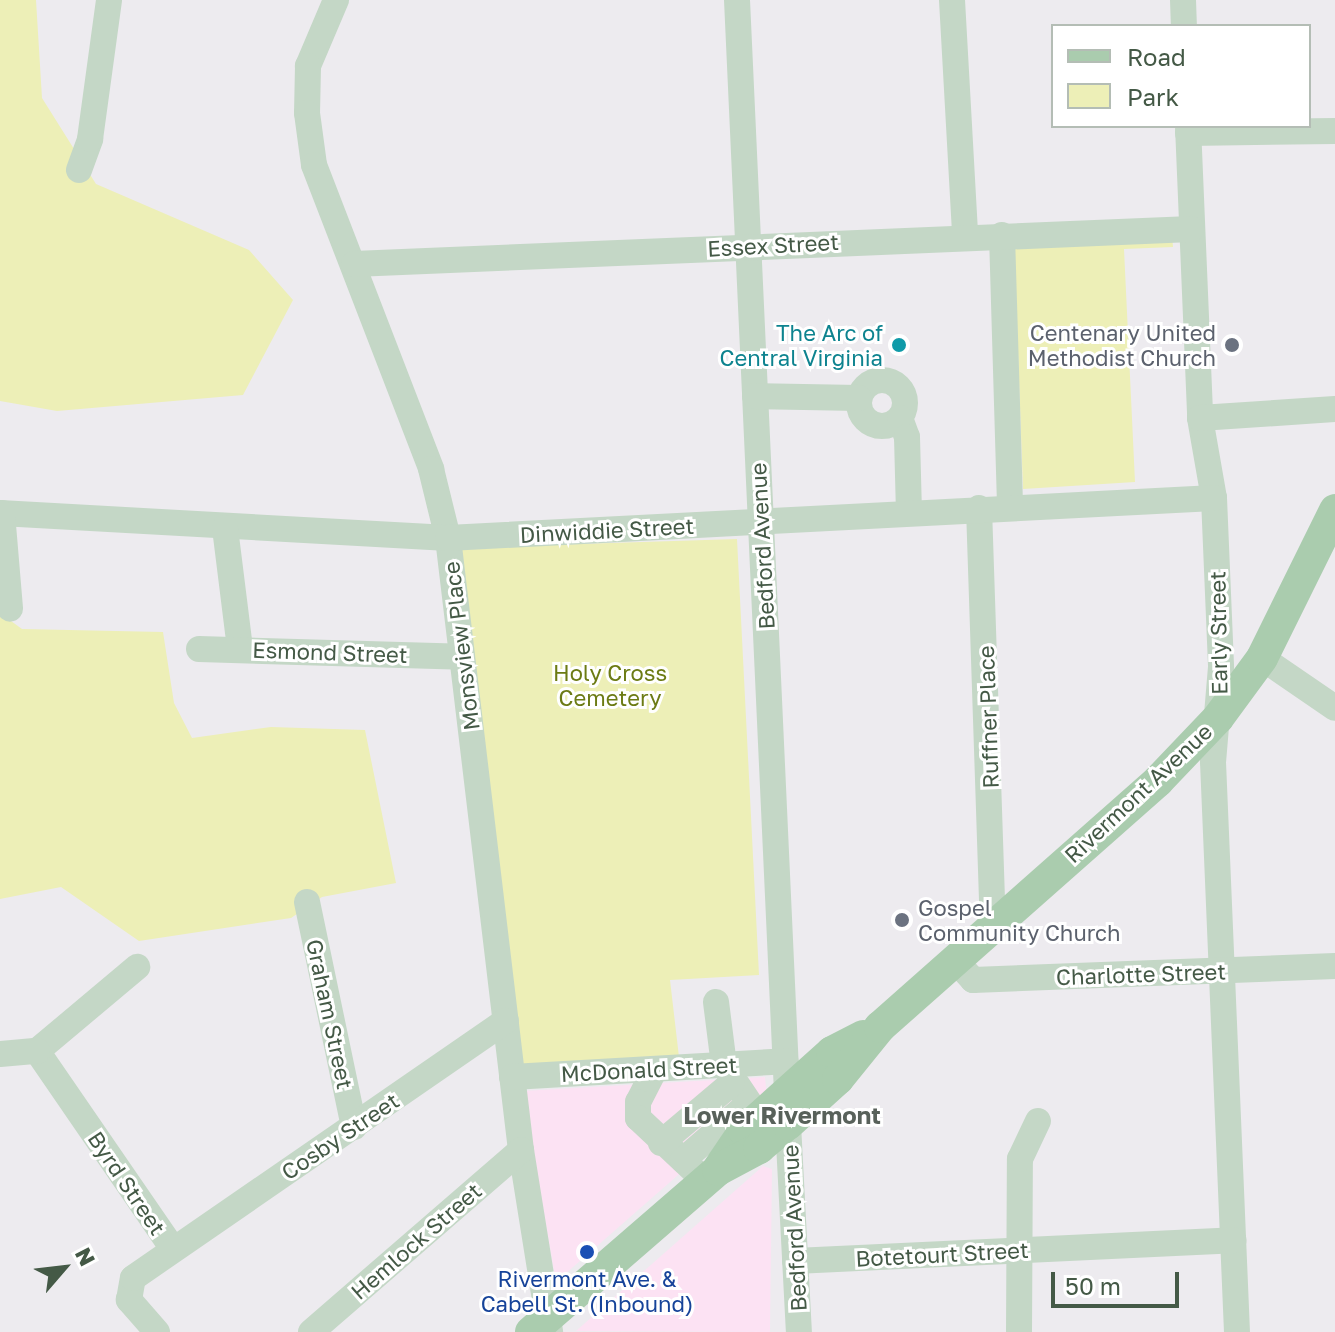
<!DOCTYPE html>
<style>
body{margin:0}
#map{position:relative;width:1335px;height:1332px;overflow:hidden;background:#edebef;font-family:"Golos Text",sans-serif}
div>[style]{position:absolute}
.commercial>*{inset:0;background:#fce2f3}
.green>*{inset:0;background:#edefb7}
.minor>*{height:26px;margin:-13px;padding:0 13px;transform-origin:13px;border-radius:13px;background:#c4d7c6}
.minor>.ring{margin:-13px;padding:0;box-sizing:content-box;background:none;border:26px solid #c4d7c6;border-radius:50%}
.major>*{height:32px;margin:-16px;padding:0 16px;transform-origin:16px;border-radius:16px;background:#aaccae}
.dots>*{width:22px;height:22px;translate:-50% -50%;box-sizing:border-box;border:4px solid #fff;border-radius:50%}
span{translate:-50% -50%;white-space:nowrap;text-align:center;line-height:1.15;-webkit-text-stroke:6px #fff;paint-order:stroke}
.street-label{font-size:22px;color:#445946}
.culture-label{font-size:22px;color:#0d838f}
.right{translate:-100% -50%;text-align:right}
.worship-label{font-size:22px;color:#5b616d}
.left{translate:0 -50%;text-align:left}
.park-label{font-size:22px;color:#6c7b14}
.transit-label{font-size:22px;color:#164399}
.neighbourhood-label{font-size:24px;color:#58615a;font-weight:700}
.legend{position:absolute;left:1051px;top:24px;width:260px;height:104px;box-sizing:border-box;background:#fff;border:2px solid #b4bdb5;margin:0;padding:10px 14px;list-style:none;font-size:24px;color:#445946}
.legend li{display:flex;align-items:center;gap:16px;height:40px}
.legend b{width:40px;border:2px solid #b4bdb5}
.north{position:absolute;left:24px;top:1228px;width:80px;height:80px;-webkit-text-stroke:6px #fff;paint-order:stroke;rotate:62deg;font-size:22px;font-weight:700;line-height:32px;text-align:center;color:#445946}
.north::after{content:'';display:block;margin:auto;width:28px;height:36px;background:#445946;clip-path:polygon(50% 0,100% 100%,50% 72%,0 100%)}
.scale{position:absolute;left:1051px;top:1272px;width:128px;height:36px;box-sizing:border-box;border:4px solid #445946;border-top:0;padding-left:10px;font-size:24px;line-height:28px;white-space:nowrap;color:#445946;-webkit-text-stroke:6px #fff;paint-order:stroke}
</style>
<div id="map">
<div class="commercial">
<i style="clip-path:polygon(765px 1077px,767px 1097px,556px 1282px,523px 1091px)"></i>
<i style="clip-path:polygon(763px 1166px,772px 1169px,770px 1332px,576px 1331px)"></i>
</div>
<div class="green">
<i style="clip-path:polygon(0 0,36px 0,42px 98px,96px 184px,249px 250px,293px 300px,243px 395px,57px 411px,0 401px)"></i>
<i style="clip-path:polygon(1172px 236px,1173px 247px,1124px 249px,1135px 482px,1023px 489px,1014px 243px)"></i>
<i style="clip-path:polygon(737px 539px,759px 975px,670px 980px,679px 1057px,521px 1066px,454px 548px)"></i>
<i style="clip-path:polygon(0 613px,22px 629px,163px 632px,174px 703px,192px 738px,271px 727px,365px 730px,396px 883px,322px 897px,291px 918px,139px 941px,61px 887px,0 899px)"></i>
</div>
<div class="minor">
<i style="left:336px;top:0;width:72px;rotate:113deg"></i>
<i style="left:308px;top:66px;width:47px;rotate:91.2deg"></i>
<i style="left:307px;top:113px;width:52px;rotate:82.3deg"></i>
<i style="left:314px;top:165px;width:326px;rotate:68.9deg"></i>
<i style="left:431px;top:469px;width:71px;rotate:76.2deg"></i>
<i style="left:448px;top:538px;width:616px;rotate:83.2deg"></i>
<i style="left:521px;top:1150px;width:184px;rotate:80.9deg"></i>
<i style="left:737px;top:0;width:1093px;rotate:87.38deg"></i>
<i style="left:952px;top:0;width:235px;rotate:86.8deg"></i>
<i style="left:1183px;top:0;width:26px;rotate:88deg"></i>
<i style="left:1188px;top:126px;width:292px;rotate:87.6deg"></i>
<i style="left:1200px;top:418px;width:81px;rotate:80.1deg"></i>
<i style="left:1214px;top:498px;width:169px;rotate:87.6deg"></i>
<i style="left:1221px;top:667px;width:95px;rotate:94.8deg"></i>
<i style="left:1213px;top:762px;width:571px;rotate:87.59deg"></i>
<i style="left:1188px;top:133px;width:147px;rotate:-0.8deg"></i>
<i style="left:79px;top:170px;width:33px;rotate:-70deg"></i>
<i style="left:90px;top:139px;width:140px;rotate:-82.2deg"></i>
<i style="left:1002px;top:235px;width:272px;rotate:88.3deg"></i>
<i style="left:354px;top:264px;width:838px;rotate:-2.39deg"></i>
<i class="ring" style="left:859px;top:380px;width:20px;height:20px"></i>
<i style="left:755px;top:396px;width:104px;rotate:1.1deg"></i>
<i style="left:900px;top:418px;width:20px;rotate:70deg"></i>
<i style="left:907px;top:437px;width:75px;rotate:88.5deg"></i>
<i style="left:1200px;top:418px;width:135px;rotate:-3.8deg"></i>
<i style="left:979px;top:508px;width:419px;rotate:88.1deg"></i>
<i style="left:0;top:513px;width:449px;rotate:3.2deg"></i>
<i style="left:448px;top:538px;width:767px;rotate:-2.99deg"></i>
<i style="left:2px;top:513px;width:96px;rotate:85.2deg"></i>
<i style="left:225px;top:528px;width:122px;rotate:82.9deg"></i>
<i style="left:199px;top:649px;width:263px;rotate:1.7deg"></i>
<i style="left:1262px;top:658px;width:88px;rotate:34.4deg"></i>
<i style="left:307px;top:902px;width:230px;rotate:78.2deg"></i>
<i style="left:955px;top:960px;width:27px;rotate:48deg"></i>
<i style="left:973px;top:980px;width:362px;rotate:-2.2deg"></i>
<i style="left:716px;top:1002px;width:64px;rotate:82.8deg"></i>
<i style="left:724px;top:1065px;width:63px;rotate:56.1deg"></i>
<i style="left:37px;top:1051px;width:240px;rotate:55.5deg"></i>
<i style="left:37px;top:1051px;width:131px;rotate:-40deg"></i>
<i style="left:0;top:1054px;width:37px;rotate:-5deg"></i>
<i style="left:655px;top:1069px;width:37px;rotate:117deg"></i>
<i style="left:638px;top:1102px;width:16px;rotate:90deg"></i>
<i style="left:638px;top:1118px;width:92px;rotate:43.2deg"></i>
<i style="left:512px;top:1077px;width:274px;rotate:-3.3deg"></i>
<i style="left:788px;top:1124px;width:208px;rotate:87deg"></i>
<i style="left:661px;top:1143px;width:93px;rotate:-40.2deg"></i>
<i style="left:683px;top:1160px;width:84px;rotate:-40.7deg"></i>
<i style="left:795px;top:1261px;width:439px;rotate:-2.7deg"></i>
<i style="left:157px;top:1332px;width:43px;rotate:-131.2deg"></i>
<i style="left:129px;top:1300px;width:22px;rotate:-80deg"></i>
<i style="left:133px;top:1278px;width:453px;rotate:-34.6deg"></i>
<i style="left:311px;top:1332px;width:278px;rotate:-40.9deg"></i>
<i style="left:1019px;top:1332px;width:173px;rotate:-89.7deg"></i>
<i style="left:1020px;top:1159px;width:42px;rotate:-64.7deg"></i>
</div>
<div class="major">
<i style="left:719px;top:1168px;width:45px;rotate:-56deg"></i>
<i style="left:744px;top:1131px;width:118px;rotate:-41.9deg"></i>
<i style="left:832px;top:1052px;width:35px;rotate:-27deg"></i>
<i style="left:531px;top:1332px;width:247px;rotate:-40.9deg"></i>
<i style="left:718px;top:1170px;width:47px;rotate:-28.2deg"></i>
<i style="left:759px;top:1148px;width:38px;rotate:-40deg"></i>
<i style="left:788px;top:1124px;width:67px;rotate:-42deg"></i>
<i style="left:838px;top:1079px;width:67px;rotate:-51.1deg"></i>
<i style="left:880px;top:1027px;width:371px;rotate:-41.5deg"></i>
<i style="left:1158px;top:781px;width:87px;rotate:-46.4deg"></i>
<i style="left:1218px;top:718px;width:74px;rotate:-53.7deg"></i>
<i style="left:1262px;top:658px;width:165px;rotate:-63.7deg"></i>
</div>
<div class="dots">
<i style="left:899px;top:345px;background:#0f9aa8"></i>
<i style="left:1232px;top:345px;background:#6b7280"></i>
<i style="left:902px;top:920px;background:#6b7280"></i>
<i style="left:587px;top:1252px;background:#1a4fb4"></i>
</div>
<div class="street-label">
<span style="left:773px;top:245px;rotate:-3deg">Essex Street</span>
<span style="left:607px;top:530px;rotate:-3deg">Dinwiddie Street</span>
<span style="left:762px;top:546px;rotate:-93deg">Bedford Avenue</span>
<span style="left:1218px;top:633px;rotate:-91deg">Early Street</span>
<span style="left:461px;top:646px;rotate:-97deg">Monsview Place</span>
<span style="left:330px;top:652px;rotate:2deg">Esmond Street</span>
<span style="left:988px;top:717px;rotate:-92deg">Ruffner Place</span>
<span style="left:1138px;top:793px;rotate:-43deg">Rivermont Avenue</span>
<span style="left:1141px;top:974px;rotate:-2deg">Charlotte Street</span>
<span style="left:330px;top:1014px;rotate:78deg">Graham Street</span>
<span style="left:649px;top:1069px;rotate:-3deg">McDonald Street</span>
<span style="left:340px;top:1136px;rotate:-34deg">Cosby Street</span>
<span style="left:127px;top:1183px;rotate:56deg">Byrd Street</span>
<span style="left:794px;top:1228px;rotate:-93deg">Bedford Avenue</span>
<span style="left:416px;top:1241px;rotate:-41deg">Hemlock Street</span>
<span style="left:942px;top:1254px;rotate:-3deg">Botetourt Street</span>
</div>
<div class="culture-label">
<span class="right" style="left:883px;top:345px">The Arc of<br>Central Virginia</span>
</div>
<div class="worship-label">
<span class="right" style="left:1216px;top:345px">Centenary United<br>Methodist Church</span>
<span class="left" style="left:918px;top:920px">Gospel<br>Community Church</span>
</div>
<div class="park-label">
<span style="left:610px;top:685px">Holy Cross<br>Cemetery</span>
</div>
<div class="transit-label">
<span style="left:587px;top:1291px">Rivermont Ave. &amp;<br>Cabell St. (Inbound)</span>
</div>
<div class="neighbourhood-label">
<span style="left:782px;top:1115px">Lower Rivermont</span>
</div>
<ul class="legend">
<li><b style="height:10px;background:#aaccae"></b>Road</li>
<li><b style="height:22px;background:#edefb7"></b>Park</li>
</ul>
<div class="north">N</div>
<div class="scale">50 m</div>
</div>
